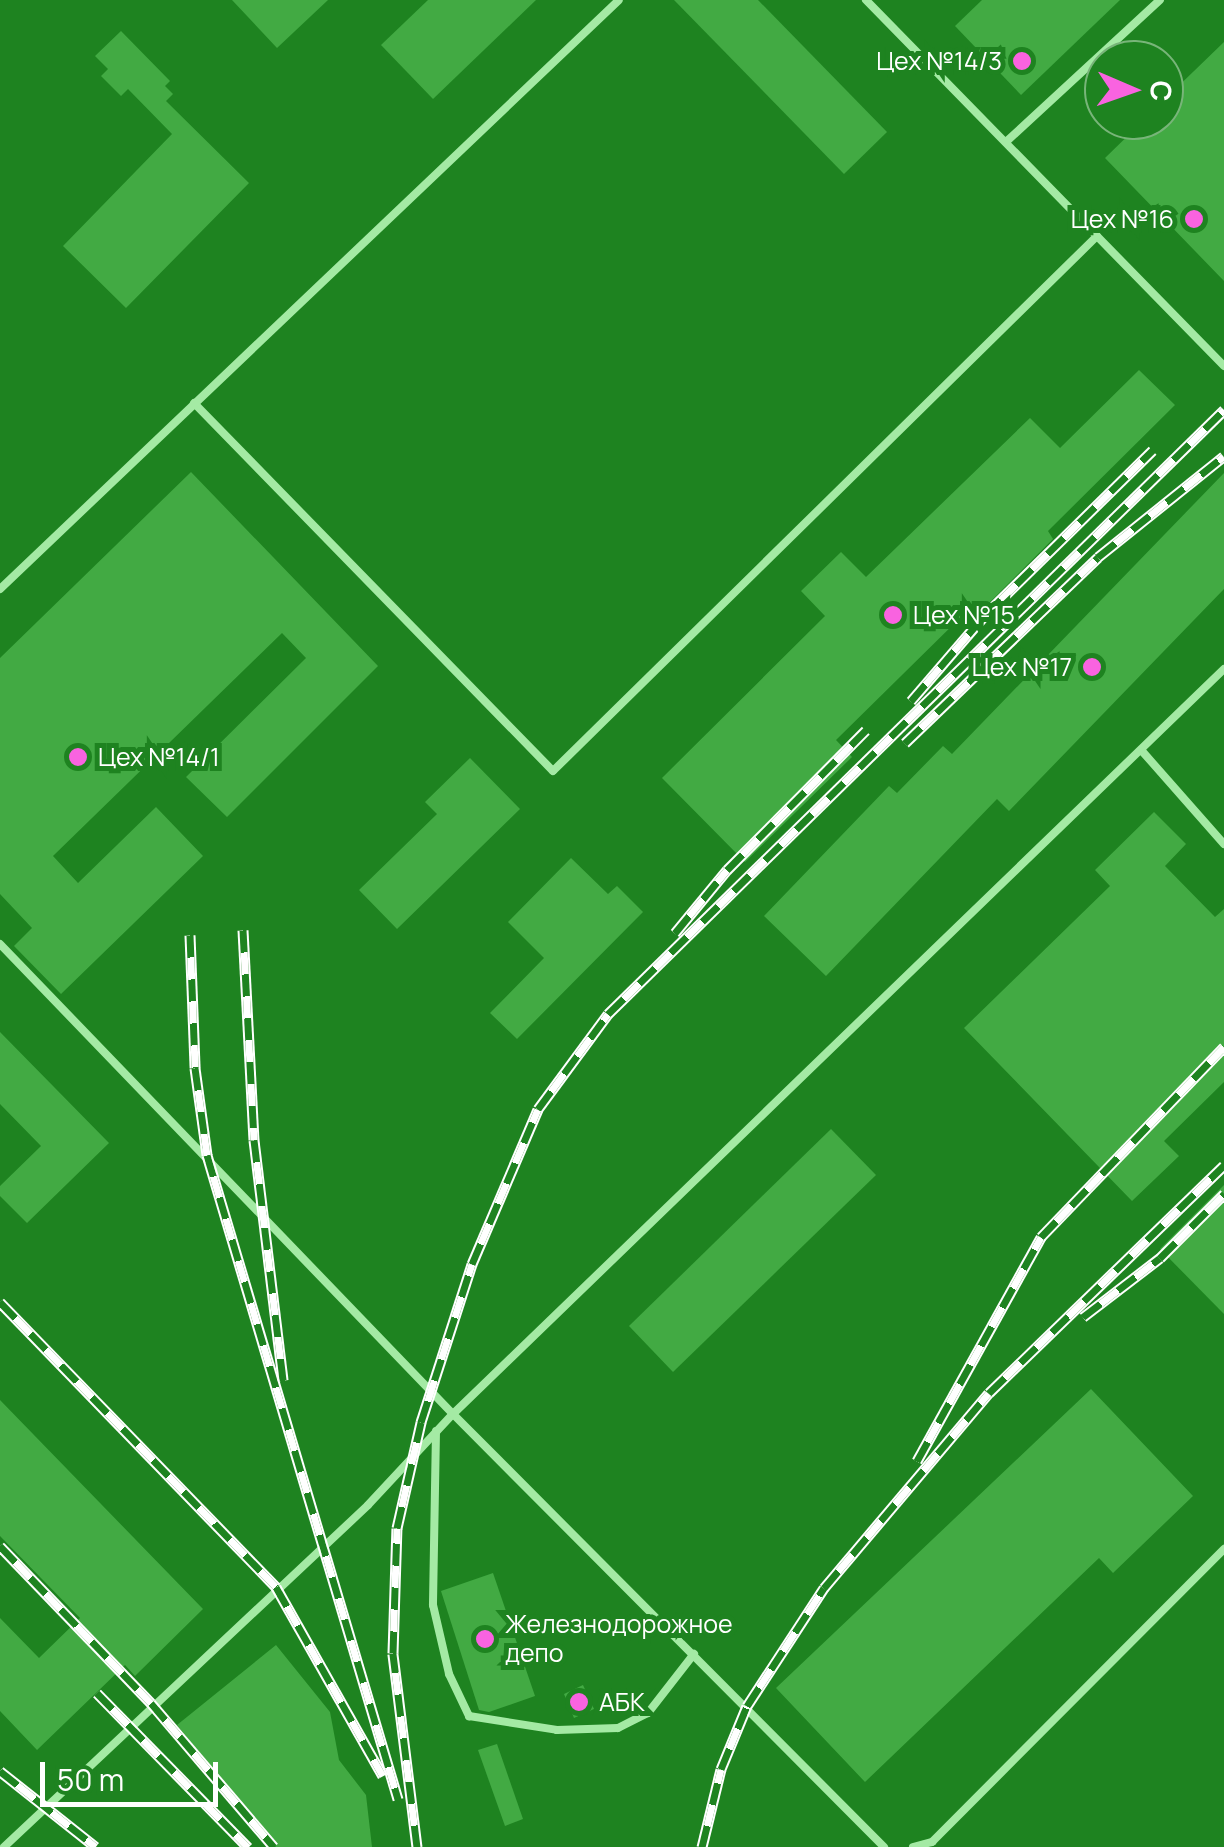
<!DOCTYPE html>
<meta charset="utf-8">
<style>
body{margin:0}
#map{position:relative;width:1224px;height:1847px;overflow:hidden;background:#1e8320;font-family:Manrope,sans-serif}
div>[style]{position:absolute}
.building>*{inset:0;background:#42aa43}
.service>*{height:8px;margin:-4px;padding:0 4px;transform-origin:4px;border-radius:4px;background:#a4eaa4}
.rail>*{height:11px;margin-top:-5.5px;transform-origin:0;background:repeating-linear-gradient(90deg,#1e8320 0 22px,#fff 0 44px);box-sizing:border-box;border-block:2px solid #fff}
.dots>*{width:28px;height:28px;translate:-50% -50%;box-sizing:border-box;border:5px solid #1e8320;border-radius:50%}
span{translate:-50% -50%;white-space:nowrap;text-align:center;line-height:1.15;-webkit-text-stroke:10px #1e8320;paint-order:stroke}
.poi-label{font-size:25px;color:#fff}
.right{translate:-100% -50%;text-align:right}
.left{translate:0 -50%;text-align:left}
.north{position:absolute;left:1084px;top:40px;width:100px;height:100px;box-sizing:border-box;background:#1e8320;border:2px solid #78b579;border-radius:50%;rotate:92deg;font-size:28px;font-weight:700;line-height:40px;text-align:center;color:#fff}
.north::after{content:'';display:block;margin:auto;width:35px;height:45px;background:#f963e0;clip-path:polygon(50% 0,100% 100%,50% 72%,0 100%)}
.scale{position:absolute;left:40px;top:1762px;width:178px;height:45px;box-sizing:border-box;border:5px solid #fff;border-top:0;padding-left:12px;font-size:30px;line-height:35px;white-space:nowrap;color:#fff;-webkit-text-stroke:8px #1e8320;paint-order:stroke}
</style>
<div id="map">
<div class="building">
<i style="clip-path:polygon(232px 0,328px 0,277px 48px)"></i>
<i style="clip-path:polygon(428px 0,536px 0,433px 99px,381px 45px)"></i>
<i style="clip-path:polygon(674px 0,758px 0,887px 132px,844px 174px)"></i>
<i style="clip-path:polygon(982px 0,1120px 0,1021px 95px,955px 26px)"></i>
<i style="clip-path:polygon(121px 31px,170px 81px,165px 86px,173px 94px,166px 101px,249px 183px,126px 308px,63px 246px,172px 134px,128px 89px,121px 96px,101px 76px,108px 69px,95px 56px)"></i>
<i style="clip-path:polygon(1224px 42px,1224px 281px,1105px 158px,1144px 120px,1164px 120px,1164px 100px)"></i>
<i style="clip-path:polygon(1139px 370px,1175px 405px,1048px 531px,1053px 539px,972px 620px,965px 613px,836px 740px,852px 757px,745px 862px,662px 778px,825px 616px,801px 591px,841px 552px,866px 577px,1030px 418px,1060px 448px)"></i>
<i style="clip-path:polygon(191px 472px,378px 666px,227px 817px,186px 777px,306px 658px,282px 633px,53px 856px,78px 883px,156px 807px,203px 856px,61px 994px,14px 946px,32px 928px,0 894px,0 658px)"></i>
<i style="clip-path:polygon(1224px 473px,1224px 589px,1009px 811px,997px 799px,826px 976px,764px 916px,889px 786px,897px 793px,943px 746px,952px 754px)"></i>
<i style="clip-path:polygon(470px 758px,520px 809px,397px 929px,359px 890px,437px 814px,425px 802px)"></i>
<i style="clip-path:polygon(1154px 812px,1186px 844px,1165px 866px,1215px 917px,1224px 909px,1224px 1082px,1164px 1141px,1179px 1156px,1132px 1201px,964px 1028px,1110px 886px,1095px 870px)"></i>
<i style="clip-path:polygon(571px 858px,608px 894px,617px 886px,643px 912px,517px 1039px,490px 1013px,544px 958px,508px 922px)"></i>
<i style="clip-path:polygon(0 1032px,109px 1143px,27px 1223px,0 1196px,0 1186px,41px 1146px,0 1104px)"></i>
<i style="clip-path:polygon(831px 1129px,876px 1175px,673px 1372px,629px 1326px)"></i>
<i style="clip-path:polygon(1224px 1185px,1224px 1314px,1160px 1249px)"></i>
<i style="clip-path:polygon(1091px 1389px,1193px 1496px,1113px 1573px,1099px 1558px,865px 1782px,776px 1688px)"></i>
<i style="clip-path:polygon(0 1400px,203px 1609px,135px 1676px,125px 1665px,37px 1750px,0 1711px,0 1618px,39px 1658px,80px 1618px,0 1536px)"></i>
<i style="clip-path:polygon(493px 1573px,535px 1696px,489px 1712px,479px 1710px,441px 1591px)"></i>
<i style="clip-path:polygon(276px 1645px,330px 1712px,339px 1760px,366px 1795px,372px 1847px,276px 1847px,177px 1725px)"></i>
<i style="clip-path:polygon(583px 1685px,594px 1709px,574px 1718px,564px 1694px)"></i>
<i style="clip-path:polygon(497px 1744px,523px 1819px,505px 1826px,478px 1750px)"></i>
</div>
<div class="service">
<i style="left:866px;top:0;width:512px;rotate:45.63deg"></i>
<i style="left:1007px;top:141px;width:208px;rotate:-42.7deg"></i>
<i style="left:194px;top:403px;width:514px;rotate:45.71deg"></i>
<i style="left:553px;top:771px;width:763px;rotate:-44.52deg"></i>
<i style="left:0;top:589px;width:854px;rotate:-43.58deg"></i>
<i style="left:1142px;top:751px;width:124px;rotate:48.6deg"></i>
<i style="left:0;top:944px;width:653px;rotate:46.06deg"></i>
<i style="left:453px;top:1414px;width:611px;rotate:45.13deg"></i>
<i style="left:436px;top:1431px;width:174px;rotate:91deg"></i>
<i style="left:433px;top:1605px;width:71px;rotate:76.9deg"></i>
<i style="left:449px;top:1674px;width:47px;rotate:64.5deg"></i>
<i style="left:469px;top:1716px;width:89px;rotate:9deg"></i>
<i style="left:557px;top:1730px;width:61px;rotate:-1.9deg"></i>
<i style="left:618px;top:1728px;width:34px;rotate:-27deg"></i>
<i style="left:648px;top:1713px;width:75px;rotate:-52.1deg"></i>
<i style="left:4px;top:1847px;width:499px;rotate:-43.2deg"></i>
<i style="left:368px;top:1505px;width:125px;rotate:-47deg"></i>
<i style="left:453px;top:1414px;width:1072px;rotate:-44.02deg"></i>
<i style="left:913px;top:1847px;width:20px;rotate:-15deg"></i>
<i style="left:932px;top:1842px;width:414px;rotate:-45.1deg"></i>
</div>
<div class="rail">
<i style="left:911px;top:701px;width:113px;rotate:-49.3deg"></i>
<i style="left:985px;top:615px;width:235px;rotate:-44.5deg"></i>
<i style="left:905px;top:743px;width:268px;rotate:-43.9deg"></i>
<i style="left:1098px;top:557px;width:161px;rotate:-38.7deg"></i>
<i style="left:243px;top:930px;width:210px;rotate:87deg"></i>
<i style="left:254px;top:1140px;width:242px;rotate:83.1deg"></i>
<i style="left:675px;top:933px;width:82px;rotate:-50.5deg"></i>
<i style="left:727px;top:870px;width:197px;rotate:-45.2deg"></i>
<i style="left:190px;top:935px;width:133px;rotate:87.8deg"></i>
<i style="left:195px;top:1068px;width:88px;rotate:82.1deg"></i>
<i style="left:207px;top:1155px;width:672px;rotate:73.48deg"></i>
<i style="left:0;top:1302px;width:397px;rotate:45.9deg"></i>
<i style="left:276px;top:1587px;width:217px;rotate:60.5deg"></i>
<i style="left:1083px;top:1317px;width:97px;rotate:-37.5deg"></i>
<i style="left:1160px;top:1258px;width:91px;rotate:-45deg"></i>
<i style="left:917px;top:1461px;width:256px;rotate:-61deg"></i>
<i style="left:1041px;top:1237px;width:264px;rotate:-46.1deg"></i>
<i style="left:0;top:1546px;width:218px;rotate:46.1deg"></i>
<i style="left:151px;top:1703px;width:189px;rotate:49.5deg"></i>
<i style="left:97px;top:1693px;width:216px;rotate:45.6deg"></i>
<i style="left:0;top:1771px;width:122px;rotate:38.4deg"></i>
<i style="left:417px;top:1847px;width:195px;rotate:-97.1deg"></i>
<i style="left:393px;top:1653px;width:125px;rotate:-88.2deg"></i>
<i style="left:397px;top:1528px;width:109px;rotate:-77.2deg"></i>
<i style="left:421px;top:1422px;width:166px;rotate:-72.1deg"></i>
<i style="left:472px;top:1264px;width:168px;rotate:-66.9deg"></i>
<i style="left:538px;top:1109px;width:118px;rotate:-53.6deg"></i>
<i style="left:608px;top:1014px;width:863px;rotate:-44.44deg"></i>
<i style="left:702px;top:1847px;width:80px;rotate:-76.3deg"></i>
<i style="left:721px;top:1769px;width:68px;rotate:-67.6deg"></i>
<i style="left:747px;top:1706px;width:141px;rotate:-56.9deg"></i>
<i style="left:824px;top:1588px;width:255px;rotate:-49.8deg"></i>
<i style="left:989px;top:1393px;width:327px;rotate:-44.1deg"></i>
</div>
<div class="dots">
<i style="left:1022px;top:61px;background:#f963e0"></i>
<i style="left:1194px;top:219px;background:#f963e0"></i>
<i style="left:893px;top:615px;background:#f963e0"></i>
<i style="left:1092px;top:667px;background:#f963e0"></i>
<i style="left:78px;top:757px;background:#f963e0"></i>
<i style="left:485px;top:1639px;background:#f963e0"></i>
<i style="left:579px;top:1702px;background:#f963e0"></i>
</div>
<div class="poi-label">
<span class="right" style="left:1002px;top:61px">Цех №14/3</span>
<span class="right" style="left:1174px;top:219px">Цех №16</span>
<span class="left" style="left:913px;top:615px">Цех №15</span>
<span class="right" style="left:1072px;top:667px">Цех №17</span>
<span class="left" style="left:98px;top:757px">Цех №14/1</span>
<span class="left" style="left:505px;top:1639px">Железнодорожное<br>депо</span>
<span class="left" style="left:599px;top:1702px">АБК</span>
</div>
<div class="north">С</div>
<div class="scale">50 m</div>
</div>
